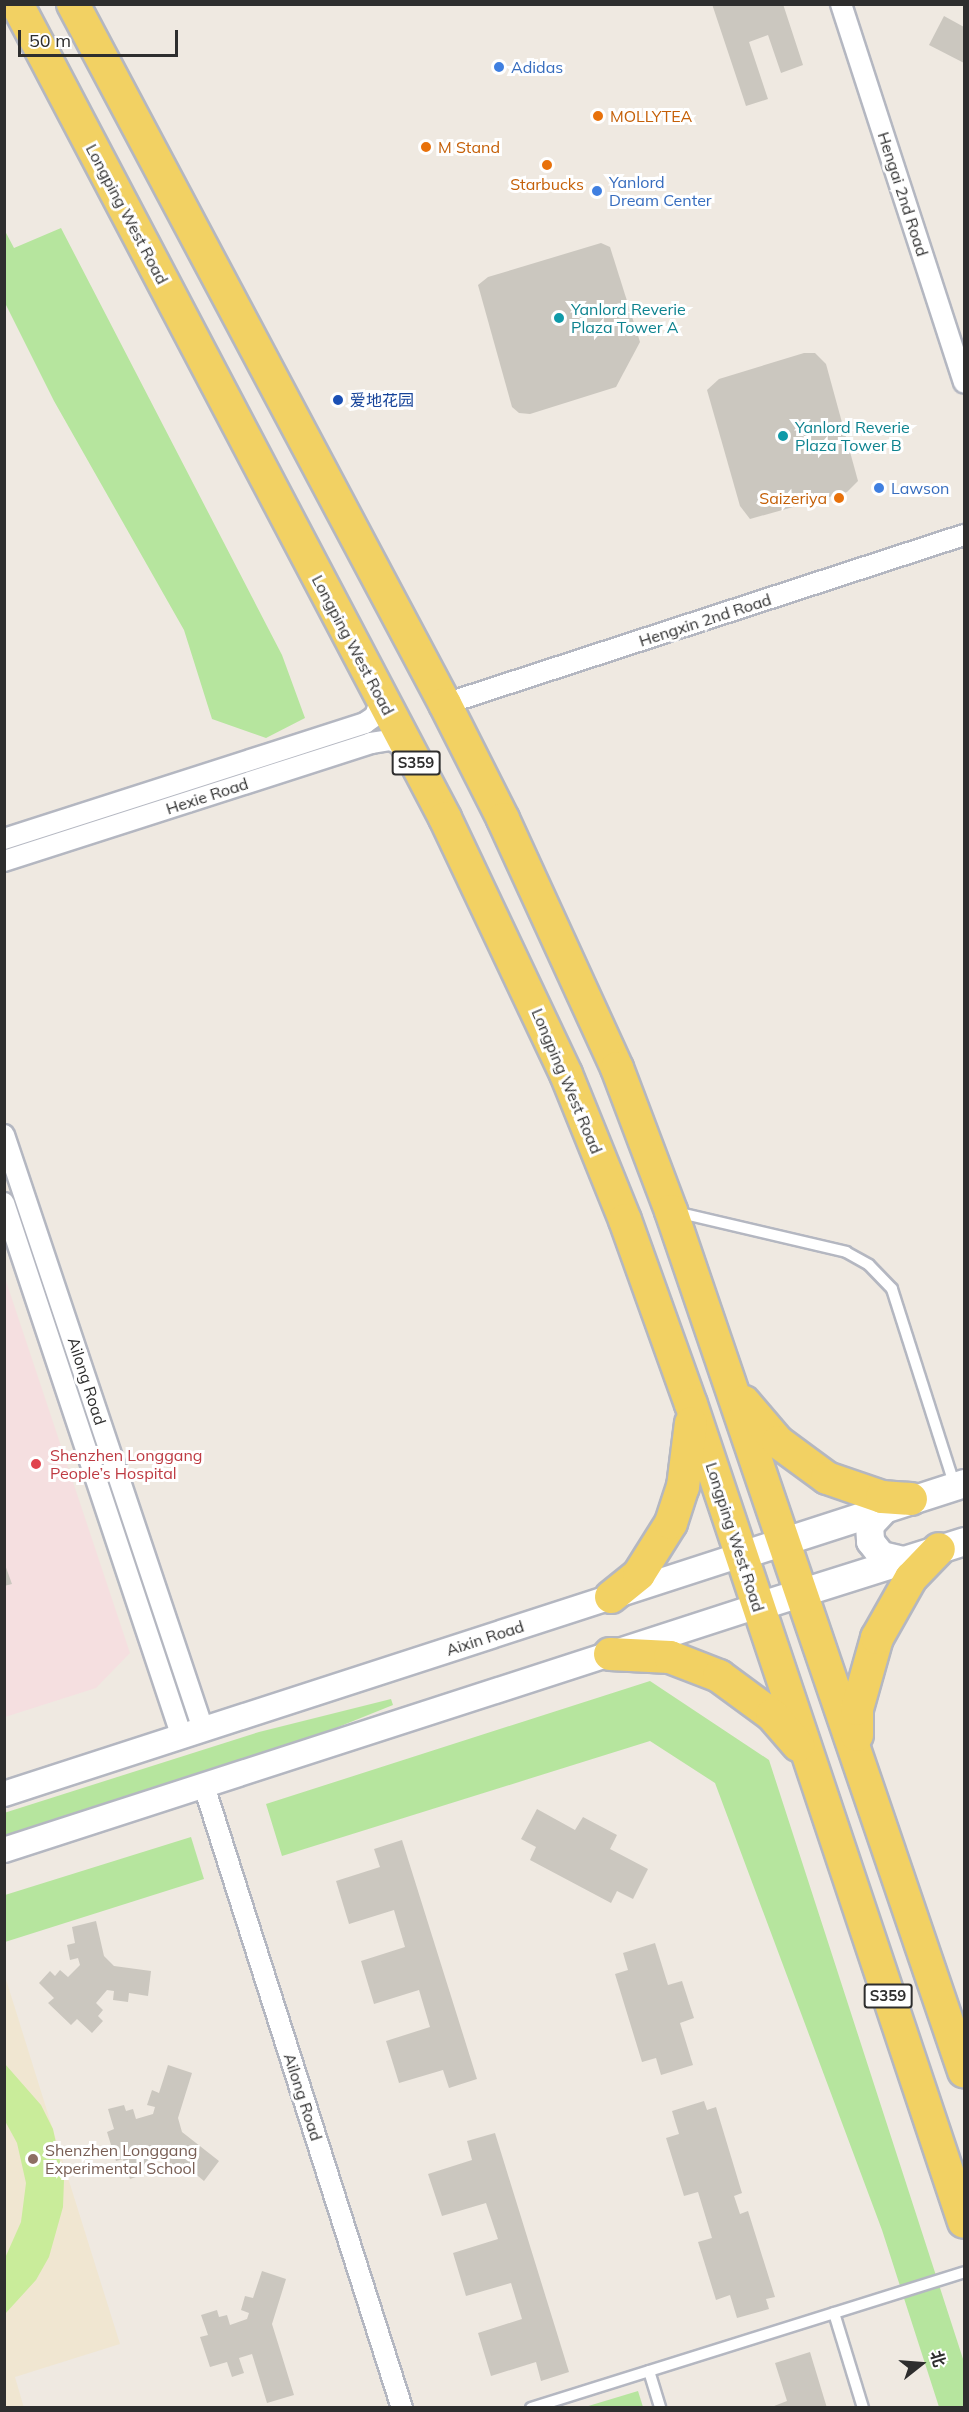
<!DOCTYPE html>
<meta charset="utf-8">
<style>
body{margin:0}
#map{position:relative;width:969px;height:2412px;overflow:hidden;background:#efe9e1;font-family:Mulish,"Noto Sans SC",sans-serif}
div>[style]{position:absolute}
.education>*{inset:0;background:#f0e6d1}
.medical>*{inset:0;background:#f5dfe0}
.green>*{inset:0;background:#b6e59e}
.pitch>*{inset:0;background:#c9ec9a}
.building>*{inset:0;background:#cbc7bf}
.roads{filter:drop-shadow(2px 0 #b4b7c1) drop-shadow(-2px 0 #b4b7c1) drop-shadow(0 2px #b4b7c1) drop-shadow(0 -2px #b4b7c1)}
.service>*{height:10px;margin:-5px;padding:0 5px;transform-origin:5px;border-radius:5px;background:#fff}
.minor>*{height:20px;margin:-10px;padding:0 10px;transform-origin:10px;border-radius:10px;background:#fff}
.tertiary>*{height:24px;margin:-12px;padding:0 12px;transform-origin:12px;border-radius:12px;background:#fff}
.secondary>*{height:27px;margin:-13.5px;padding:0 13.5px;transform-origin:13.5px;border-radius:13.5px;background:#fff}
.primary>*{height:32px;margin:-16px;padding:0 16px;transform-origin:16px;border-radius:16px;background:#f2d163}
.dots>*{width:16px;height:16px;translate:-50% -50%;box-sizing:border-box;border:3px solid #fff;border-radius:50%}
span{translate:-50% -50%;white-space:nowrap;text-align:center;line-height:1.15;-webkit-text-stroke:6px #fff;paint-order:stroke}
.shield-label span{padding:2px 4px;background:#fff;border:2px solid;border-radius:4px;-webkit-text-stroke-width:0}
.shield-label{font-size:15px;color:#2e2e2e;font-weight:700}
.shop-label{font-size:16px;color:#366cbe}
.left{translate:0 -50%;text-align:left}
.food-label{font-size:16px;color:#c56008}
.right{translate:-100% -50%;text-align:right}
.street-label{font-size:16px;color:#2e2e2e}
.culture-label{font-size:16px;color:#0d838f}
.transit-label{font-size:16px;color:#164399}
.health-label{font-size:16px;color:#be3a42}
.education-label{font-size:16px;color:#785e54}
.frame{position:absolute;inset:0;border:6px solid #2e2e2e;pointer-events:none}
.north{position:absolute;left:891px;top:2334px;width:60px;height:60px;-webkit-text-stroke:4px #fff;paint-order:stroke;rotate:73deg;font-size:16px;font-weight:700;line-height:24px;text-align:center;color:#2e2e2e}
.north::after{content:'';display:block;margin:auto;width:21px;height:27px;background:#2e2e2e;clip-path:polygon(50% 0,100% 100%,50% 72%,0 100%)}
.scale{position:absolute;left:18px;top:30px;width:160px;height:27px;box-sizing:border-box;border:3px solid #2e2e2e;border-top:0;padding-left:8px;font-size:18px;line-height:21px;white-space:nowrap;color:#2e2e2e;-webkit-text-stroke:4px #fff;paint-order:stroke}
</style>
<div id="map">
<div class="education">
<i style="clip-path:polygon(4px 1973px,120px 2344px,15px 2377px,24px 2408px,4px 2407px)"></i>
</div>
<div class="medical">
<i style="clip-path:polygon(4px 1275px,130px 1653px,96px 1688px,5px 1717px)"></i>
</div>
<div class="green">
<i style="clip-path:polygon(61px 228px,282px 655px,305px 718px,266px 738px,212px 719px,184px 630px,54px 401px,5px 303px,5px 231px,14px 248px)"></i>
<i style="clip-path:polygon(650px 1681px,769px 1760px,964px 2362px,964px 2407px,939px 2407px,882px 2230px,715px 1783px,650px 1741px,282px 1856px,266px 1804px)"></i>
<i style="clip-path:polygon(391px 1699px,393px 1705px,266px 1756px,5px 1839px,4px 1813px,259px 1732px)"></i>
<i style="clip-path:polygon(191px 1837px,204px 1879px,5px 1942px,5px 1895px)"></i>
<i style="clip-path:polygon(638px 2391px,643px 2407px,585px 2407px)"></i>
</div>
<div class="pitch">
<i style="clip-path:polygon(5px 2064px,41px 2105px,53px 2129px,64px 2180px,63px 2207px,49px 2257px,36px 2280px,5px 2314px,5px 2258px,21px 2222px,26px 2183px,17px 2143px,5px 2121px)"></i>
</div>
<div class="building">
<i style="clip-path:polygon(712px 4px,783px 4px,803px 65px,781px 73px,768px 35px,749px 42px,768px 99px,746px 106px)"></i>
<i style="clip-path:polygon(944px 16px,964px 27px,964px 63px,929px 45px)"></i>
<i style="clip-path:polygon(601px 243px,610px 247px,640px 342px,616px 387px,530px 414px,519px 413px,512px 407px,478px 285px,488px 277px)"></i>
<i style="clip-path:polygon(804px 353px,815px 353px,826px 364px,858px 481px,847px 492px,750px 519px,740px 506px,707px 390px,719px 379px)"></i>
<i style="clip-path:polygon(4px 1562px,12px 1584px,4px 1586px)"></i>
<i style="clip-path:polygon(537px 1809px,575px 1830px,583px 1817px,617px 1835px,610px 1849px,648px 1869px,633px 1899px,617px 1891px,611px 1903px,530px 1860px,536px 1847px,521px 1839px)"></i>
<i style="clip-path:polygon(402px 1840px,477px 2079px,449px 2088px,443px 2070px,399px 2083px,386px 2041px,430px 2027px,419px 1990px,374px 2004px,361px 1961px,405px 1947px,394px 1910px,349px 1924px,336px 1881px,380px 1867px,374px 1849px)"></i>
<i style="clip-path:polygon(96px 1921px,104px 1956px,114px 1966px,151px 1971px,148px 1996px,129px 1993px,128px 2002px,113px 2000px,114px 1991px,107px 1990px,96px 2003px,103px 2010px,98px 2016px,103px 2021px,92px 2033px,77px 2019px,71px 2025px,48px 2003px,54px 1998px,39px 1983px,50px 1971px,55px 1976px,60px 1970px,68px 1977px,80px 1965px,78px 1958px,70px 1960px,67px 1945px,75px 1943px,72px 1927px)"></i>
<i style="clip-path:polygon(655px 1943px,668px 1985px,682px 1981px,694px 2018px,680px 2023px,693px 2065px,661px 2075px,656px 2058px,642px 2062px,615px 1974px,628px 1970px,623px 1953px)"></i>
<i style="clip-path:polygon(168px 2065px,192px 2073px,178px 2118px,182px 2132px,219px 2161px,204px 2181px,182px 2163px,177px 2170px,165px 2161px,170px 2154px,164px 2150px,148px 2155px,151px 2165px,143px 2167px,145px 2174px,130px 2179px,123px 2159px,116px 2161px,107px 2132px,114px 2129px,108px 2109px,124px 2105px,126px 2111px,133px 2109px,136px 2119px,153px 2114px,155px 2107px,147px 2105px,152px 2090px,159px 2093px)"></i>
<i style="clip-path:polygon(704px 2101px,707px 2110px,716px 2107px,742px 2193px,734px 2196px,740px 2214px,748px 2211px,775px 2297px,766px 2299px,769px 2309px,737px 2318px,730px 2295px,716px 2300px,698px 2242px,712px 2238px,698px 2192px,684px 2196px,666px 2138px,679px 2134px,672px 2111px)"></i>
<i style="clip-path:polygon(495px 2133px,569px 2372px,541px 2381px,536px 2362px,491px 2376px,478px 2333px,522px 2319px,511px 2283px,466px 2296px,453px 2253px,498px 2239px,486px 2203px,442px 2216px,428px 2174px,472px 2160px,467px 2141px)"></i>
<i style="clip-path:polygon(262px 2271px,286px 2279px,272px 2324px,294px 2395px,267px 2403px,252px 2354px,239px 2358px,244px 2373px,232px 2377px,227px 2362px,210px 2367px,200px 2337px,208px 2335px,201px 2315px,217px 2310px,219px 2317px,227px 2315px,230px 2325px,247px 2319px,249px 2313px,241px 2310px,245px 2296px,253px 2298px)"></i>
<i style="clip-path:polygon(810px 2352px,827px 2408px,769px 2408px,787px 2401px,775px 2363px)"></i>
</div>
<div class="roads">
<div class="service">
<i style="left:676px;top:1212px;width:175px;rotate:13.2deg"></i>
<i style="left:846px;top:1252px;width:26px;rotate:29deg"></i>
<i style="left:869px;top:1265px;width:33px;rotate:46deg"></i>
<i style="left:892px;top:1289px;width:207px;rotate:72.3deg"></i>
<i style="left:834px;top:2313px;width:99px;rotate:73deg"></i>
<i style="left:649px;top:2371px;width:39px;rotate:73deg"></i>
<i style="left:531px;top:2408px;width:454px;rotate:-17.4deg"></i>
</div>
<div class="minor">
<i style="left:841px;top:4px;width:398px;rotate:72deg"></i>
<i style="left:445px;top:704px;width:546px;rotate:-18.04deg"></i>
<i style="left:4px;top:839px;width:379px;rotate:-17.8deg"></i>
<i style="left:365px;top:723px;width:12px;rotate:-35deg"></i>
<i style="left:375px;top:716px;width:18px;rotate:-71deg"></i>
<i style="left:4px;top:861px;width:386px;rotate:-17.8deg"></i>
<i style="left:371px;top:743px;width:20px;rotate:-9deg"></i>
<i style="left:391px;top:740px;width:19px;rotate:28deg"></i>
<i style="left:4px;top:1135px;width:626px;rotate:71.48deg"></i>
<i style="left:4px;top:1203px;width:563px;rotate:71.57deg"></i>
<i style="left:204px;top:1786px;width:653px;rotate:72.34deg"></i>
</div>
<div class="tertiary">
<i style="left:4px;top:1794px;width:775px;rotate:-17.97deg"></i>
<i style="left:4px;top:1850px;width:792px;rotate:-17.93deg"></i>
</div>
<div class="secondary">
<i style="left:886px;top:1507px;width:25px;rotate:133deg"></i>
<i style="left:869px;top:1525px;width:16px;rotate:86deg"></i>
<i style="left:870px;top:1541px;width:18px;rotate:52deg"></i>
<i style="left:881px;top:1555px;width:23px;rotate:13deg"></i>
<i style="left:741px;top:1555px;width:234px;rotate:-17.9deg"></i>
<i style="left:758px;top:1606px;width:216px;rotate:-17.5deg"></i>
</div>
<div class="primary">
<i style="left:17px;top:4px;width:920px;rotate:62.26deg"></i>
<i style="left:445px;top:818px;width:283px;rotate:64.7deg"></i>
<i style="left:566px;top:1074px;width:157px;rotate:68deg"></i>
<i style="left:625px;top:1220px;width:195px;rotate:70.3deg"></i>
<i style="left:691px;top:1404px;width:862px;rotate:71.54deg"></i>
<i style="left:73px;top:4px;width:793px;rotate:62.01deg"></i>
<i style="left:445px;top:704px;width:129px;rotate:63.2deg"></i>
<i style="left:503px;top:819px;width:274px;rotate:65.4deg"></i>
<i style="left:617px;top:1068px;width:153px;rotate:69.3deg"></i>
<i style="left:671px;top:1211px;width:909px;rotate:71.19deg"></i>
<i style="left:744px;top:1402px;width:52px;rotate:49.6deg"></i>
<i style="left:778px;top:1442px;width:61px;rotate:36.3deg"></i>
<i style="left:827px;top:1478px;width:58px;rotate:19.1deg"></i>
<i style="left:882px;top:1497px;width:29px;rotate:4deg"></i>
<i style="left:611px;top:1597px;width:36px;rotate:-39deg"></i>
<i style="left:639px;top:1574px;width:60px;rotate:-57.9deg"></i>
<i style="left:671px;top:1523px;width:38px;rotate:-72deg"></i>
<i style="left:683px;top:1487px;width:64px;rotate:-82.9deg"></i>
<i style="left:610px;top:1654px;width:60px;rotate:2.9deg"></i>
<i style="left:670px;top:1657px;width:53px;rotate:21.2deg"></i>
<i style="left:719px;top:1676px;width:66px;rotate:36.3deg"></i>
<i style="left:772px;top:1715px;width:40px;rotate:49deg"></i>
<i style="left:857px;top:1735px;width:26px;rotate:-90deg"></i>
<i style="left:857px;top:1709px;width:74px;rotate:-74.3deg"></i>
<i style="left:877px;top:1638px;width:69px;rotate:-60.5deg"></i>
<i style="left:911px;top:1578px;width:40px;rotate:-46deg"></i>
</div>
</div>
<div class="dots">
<i style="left:499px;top:67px;background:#3f7fe0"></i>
<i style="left:598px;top:116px;background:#e8710a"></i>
<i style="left:426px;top:147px;background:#e8710a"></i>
<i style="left:547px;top:165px;background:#e8710a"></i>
<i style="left:597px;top:191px;background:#3f7fe0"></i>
<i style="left:559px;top:318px;background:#0f9aa8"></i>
<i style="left:338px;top:400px;background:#1a4fb4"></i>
<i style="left:783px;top:436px;background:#0f9aa8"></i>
<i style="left:879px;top:488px;background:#3f7fe0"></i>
<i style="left:839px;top:498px;background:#e8710a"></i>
<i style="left:36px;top:1464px;background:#e0444e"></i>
<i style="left:33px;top:2159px;background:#8d6e63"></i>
</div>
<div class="shield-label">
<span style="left:416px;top:763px">S359</span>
<span style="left:888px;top:1996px">S359</span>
</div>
<div class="shop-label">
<span class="left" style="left:511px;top:67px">Adidas</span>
<span class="left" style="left:609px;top:191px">Yanlord<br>Dream Center</span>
<span class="left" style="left:891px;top:488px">Lawson</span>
</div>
<div class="food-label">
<span class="left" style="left:610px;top:116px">MOLLYTEA</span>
<span class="left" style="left:438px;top:147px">M Stand</span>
<span style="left:547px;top:184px">Starbucks</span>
<span class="right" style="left:827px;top:498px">Saizeriya</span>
</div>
<div class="street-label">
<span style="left:903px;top:194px;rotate:72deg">Hengai 2nd Road</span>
<span style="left:127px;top:214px;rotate:62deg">Longping West Road</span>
<span style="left:705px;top:620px;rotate:-18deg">Hengxin 2nd Road</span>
<span style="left:353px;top:645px;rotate:62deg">Longping West Road</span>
<span style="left:207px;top:796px;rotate:-18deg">Hexie Road</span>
<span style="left:567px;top:1081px;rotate:67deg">Longping West Road</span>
<span style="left:87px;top:1381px;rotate:72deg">Ailong Road</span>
<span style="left:735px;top:1537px;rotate:72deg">Longping West Road</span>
<span style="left:485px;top:1638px;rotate:-18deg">Aixin Road</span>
<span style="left:303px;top:2097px;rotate:72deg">Ailong Road</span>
</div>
<div class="culture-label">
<span class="left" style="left:571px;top:318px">Yanlord Reverie<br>Plaza Tower A</span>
<span class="left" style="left:795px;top:436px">Yanlord Reverie<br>Plaza Tower B</span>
</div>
<div class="transit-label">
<span class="left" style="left:350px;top:400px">爱地花园</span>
</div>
<div class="health-label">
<span class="left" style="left:50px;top:1464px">Shenzhen Longgang<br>People’s Hospital</span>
</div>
<div class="education-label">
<span class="left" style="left:45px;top:2159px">Shenzhen Longgang<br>Experimental School</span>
</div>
<div class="frame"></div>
<div class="north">北</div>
<div class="scale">50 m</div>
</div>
